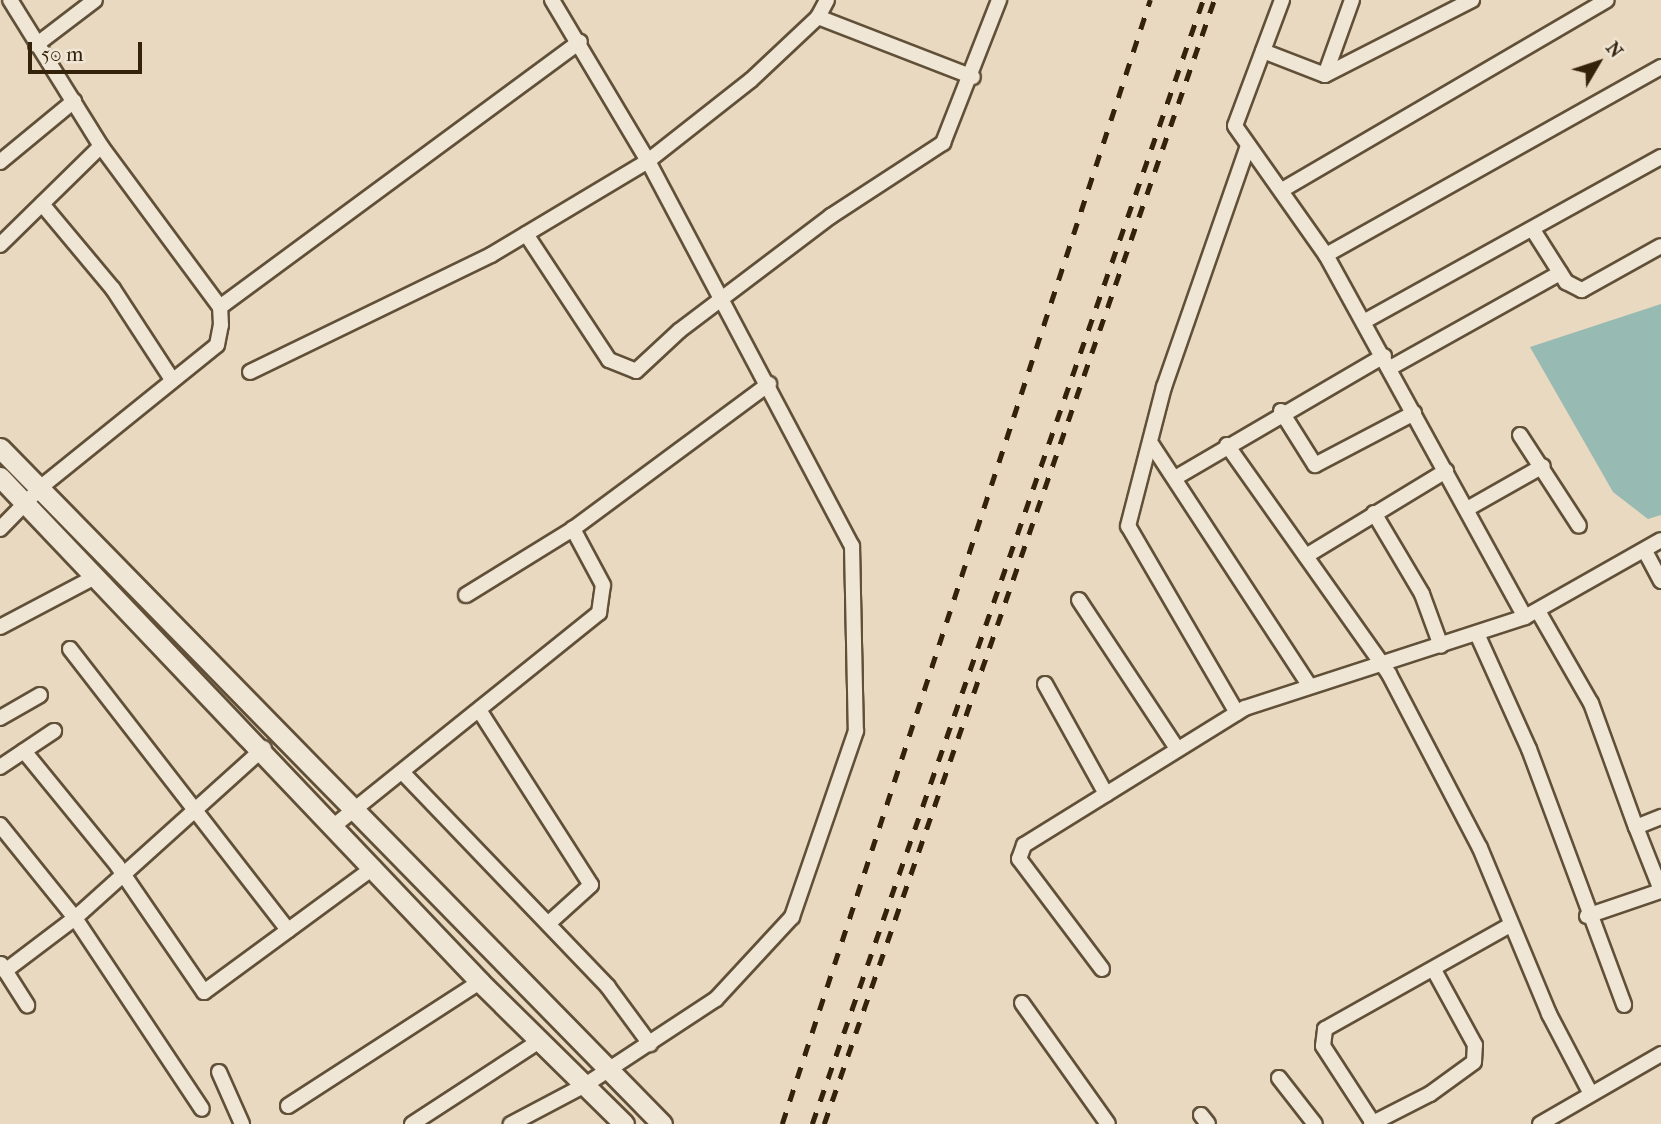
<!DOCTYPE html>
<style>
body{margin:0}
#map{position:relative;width:1661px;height:1124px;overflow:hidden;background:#e8d9c0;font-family:"IM FELL French Canon",serif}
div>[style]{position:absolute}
.water>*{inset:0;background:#97bab2}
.roads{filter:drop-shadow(2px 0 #615038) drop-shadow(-2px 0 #615038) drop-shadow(0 2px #615038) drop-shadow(0 -2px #615038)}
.street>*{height:14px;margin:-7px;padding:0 7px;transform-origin:7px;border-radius:7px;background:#f0e6d6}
.secondary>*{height:19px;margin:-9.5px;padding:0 9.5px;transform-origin:9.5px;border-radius:9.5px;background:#f0e6d6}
.rail>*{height:4.5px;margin-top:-2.25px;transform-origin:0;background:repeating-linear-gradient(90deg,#34220b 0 12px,transparent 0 24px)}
span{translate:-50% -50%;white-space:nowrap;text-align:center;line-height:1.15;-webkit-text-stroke:7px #f0e6d6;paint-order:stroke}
.north{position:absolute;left:1563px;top:28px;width:70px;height:70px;-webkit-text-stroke:5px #f0e6d6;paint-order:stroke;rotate:51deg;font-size:19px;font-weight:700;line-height:28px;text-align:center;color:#34220b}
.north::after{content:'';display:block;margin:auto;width:24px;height:32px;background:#34220b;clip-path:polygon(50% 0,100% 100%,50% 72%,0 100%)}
.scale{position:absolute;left:28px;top:42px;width:114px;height:32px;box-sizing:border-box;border:4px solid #34220b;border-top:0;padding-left:9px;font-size:21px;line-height:24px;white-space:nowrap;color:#34220b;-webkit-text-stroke:5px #f0e6d6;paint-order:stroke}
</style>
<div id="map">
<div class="water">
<i style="clip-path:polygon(1661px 304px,1661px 515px,1648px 519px,1613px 492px,1530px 347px)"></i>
</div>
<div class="roads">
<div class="street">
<i style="left:552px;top:0;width:187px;rotate:59.2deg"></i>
<i style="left:648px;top:161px;width:131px;rotate:-38.2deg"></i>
<i style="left:751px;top:80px;width:92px;rotate:-43.2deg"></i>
<i style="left:818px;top:17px;width:19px;rotate:-62deg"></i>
<i style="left:1282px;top:0;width:134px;rotate:110.5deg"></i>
<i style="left:1235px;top:126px;width:158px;rotate:54.8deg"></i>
<i style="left:1326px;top:255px;width:413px;rotate:61.2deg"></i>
<i style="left:1525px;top:617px;width:156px;rotate:-29.5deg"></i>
<i style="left:818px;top:17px;width:166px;rotate:21.2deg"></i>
<i style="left:36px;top:45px;width:74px;rotate:-37.3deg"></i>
<i style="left:1263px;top:51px;width:66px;rotate:21.2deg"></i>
<i style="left:1325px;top:75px;width:80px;rotate:-70.2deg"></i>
<i style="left:1325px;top:75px;width:165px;rotate:-27deg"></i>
<i style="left:0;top:162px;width:96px;rotate:-39.5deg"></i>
<i style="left:1282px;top:190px;width:376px;rotate:-30.3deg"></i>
<i style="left:42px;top:204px;width:111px;rotate:50.1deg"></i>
<i style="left:113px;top:289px;width:106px;rotate:56.9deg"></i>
<i style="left:1533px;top:230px;width:62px;rotate:57.6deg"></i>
<i style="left:1566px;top:282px;width:18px;rotate:27deg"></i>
<i style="left:1582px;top:290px;width:90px;rotate:-29.1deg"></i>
<i style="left:526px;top:234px;width:151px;rotate:56.6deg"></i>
<i style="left:609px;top:360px;width:29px;rotate:22deg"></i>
<i style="left:636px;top:371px;width:59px;rotate:-42.9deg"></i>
<i style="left:679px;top:331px;width:191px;rotate:-37.1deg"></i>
<i style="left:831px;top:216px;width:134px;rotate:-33.1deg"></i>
<i style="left:943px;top:143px;width:154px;rotate:-68.6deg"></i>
<i style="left:0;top:245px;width:141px;rotate:-44.4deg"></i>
<i style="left:1326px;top:255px;width:384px;rotate:-29.3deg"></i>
<i style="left:220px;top:307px;width:447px;rotate:-36.4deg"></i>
<i style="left:1365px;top:321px;width:338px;rotate:-29deg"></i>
<i style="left:1390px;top:368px;width:195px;rotate:-29.2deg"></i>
<i style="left:250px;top:372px;width:268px;rotate:-25.9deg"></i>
<i style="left:491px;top:255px;width:183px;rotate:-30.9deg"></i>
<i style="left:648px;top:161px;width:436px;rotate:62.1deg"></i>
<i style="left:852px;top:546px;width:185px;rotate:88.8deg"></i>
<i style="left:856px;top:731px;width:197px;rotate:109deg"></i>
<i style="left:792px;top:917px;width:112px;rotate:132.8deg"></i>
<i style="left:716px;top:999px;width:157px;rotate:146.7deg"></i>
<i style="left:585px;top:1085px;width:84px;rotate:152.2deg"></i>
<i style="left:1281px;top:411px;width:64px;rotate:57.8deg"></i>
<i style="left:1315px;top:465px;width:112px;rotate:-27.7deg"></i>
<i style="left:1520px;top:435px;width:108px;rotate:57deg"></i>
<i style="left:1152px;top:445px;width:288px;rotate:56.8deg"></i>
<i style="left:1227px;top:445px;width:281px;rotate:54.7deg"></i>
<i style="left:1389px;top:674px;width:196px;rotate:62.4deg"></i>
<i style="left:1480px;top:848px;width:180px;rotate:67.4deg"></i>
<i style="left:1549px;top:1014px;width:90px;rotate:62.3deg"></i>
<i style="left:1175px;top:478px;width:242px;rotate:-30.3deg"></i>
<i style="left:1467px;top:509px;width:87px;rotate:-29.5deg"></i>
<i style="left:1374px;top:513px;width:94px;rotate:59.3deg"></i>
<i style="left:1422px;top:594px;width:55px;rotate:69.9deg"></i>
<i style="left:0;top:529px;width:59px;rotate:-45.7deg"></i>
<i style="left:41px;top:487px;width:226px;rotate:-38.9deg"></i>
<i style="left:217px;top:345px;width:20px;rotate:-79deg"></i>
<i style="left:221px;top:325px;width:18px;rotate:-93deg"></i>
<i style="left:220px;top:307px;width:200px;rotate:-126.5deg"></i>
<i style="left:101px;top:146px;width:172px;rotate:-121.9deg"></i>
<i style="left:1645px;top:551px;width:34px;rotate:62deg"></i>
<i style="left:1306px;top:556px;width:164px;rotate:-31.3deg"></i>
<i style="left:466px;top:595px;width:126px;rotate:-31.7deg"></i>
<i style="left:573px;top:529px;width:244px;rotate:-36.5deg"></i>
<i style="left:1079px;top:600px;width:176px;rotate:56.6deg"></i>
<i style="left:1538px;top:611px;width:106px;rotate:60.1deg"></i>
<i style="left:1591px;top:703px;width:132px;rotate:70.1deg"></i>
<i style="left:1636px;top:827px;width:27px;rotate:-22deg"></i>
<i style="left:0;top:627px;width:105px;rotate:-27.8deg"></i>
<i style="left:1478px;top:636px;width:124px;rotate:65.7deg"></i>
<i style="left:1529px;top:749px;width:273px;rotate:69.6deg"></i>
<i style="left:70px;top:649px;width:356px;rotate:52.2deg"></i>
<i style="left:1045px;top:684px;width:126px;rotate:61deg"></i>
<i style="left:481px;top:713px;width:204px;rotate:57.4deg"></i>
<i style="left:591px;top:885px;width:57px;rotate:137.9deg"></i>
<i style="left:1237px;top:713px;width:216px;rotate:-120.2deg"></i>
<i style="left:1128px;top:526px;width:144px;rotate:-75.5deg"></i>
<i style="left:1164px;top:387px;width:255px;rotate:-70.8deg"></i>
<i style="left:0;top:718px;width:46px;rotate:-29.9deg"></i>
<i style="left:24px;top:751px;width:147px;rotate:50.8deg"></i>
<i style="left:117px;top:865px;width:154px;rotate:55.6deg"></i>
<i style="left:204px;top:992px;width:211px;rotate:-36.3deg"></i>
<i style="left:0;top:767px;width:65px;rotate:-33.7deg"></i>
<i style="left:404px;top:774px;width:295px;rotate:46.2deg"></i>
<i style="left:608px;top:987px;width:71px;rotate:53.6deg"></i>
<i style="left:0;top:825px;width:119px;rotate:51.1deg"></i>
<i style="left:75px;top:918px;width:229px;rotate:56.4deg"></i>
<i style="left:335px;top:825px;width:339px;rotate:-38.8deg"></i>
<i style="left:599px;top:613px;width:28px;rotate:-82deg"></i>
<i style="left:603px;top:585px;width:64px;rotate:-118.2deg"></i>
<i style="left:1636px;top:827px;width:68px;rotate:68.4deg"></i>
<i style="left:1587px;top:916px;width:78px;rotate:-18.7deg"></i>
<i style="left:1px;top:964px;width:49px;rotate:57.6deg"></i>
<i style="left:1102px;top:969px;width:138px;rotate:-127deg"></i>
<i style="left:1019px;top:859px;width:15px;rotate:-70deg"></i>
<i style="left:1024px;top:845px;width:260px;rotate:-31.8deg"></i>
<i style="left:1245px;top:708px;width:294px;rotate:-18deg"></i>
<i style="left:5px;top:971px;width:88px;rotate:-37.1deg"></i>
<i style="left:75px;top:918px;width:254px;rotate:-42deg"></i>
<i style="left:1022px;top:1003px;width:148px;rotate:54.6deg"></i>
<i style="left:219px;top:1072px;width:57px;rotate:66.1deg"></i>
<i style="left:1279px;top:1078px;width:58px;rotate:52deg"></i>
<i style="left:288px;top:1106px;width:229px;rotate:-32.9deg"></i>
<i style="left:1201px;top:1115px;width:11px;rotate:52deg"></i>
<i style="left:1373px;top:1123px;width:92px;rotate:-123deg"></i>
<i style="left:1323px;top:1046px;width:17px;rotate:-83deg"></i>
<i style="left:1325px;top:1029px;width:212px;rotate:-29.3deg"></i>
<i style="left:412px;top:1124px;width:150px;rotate:-33.1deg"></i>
<i style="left:1371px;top:1124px;width:66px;rotate:-27deg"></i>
<i style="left:1430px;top:1094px;width:54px;rotate:-36deg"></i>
<i style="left:1474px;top:1062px;width:17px;rotate:-87deg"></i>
<i style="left:1475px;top:1045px;width:85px;rotate:-118.7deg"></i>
<i style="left:1540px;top:1124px;width:140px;rotate:-30deg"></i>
</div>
<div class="secondary">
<i style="left:0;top:448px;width:946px;rotate:45.6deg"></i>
<i style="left:0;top:477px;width:697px;rotate:46.45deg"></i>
<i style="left:480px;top:982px;width:202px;rotate:44.6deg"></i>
</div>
</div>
<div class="rail">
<i style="left:782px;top:1124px;width:1183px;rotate:-71.87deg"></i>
<i style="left:812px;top:1124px;width:1190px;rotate:-70.82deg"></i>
<i style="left:824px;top:1124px;width:1190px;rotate:-70.86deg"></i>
</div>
<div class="north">N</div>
<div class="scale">50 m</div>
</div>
